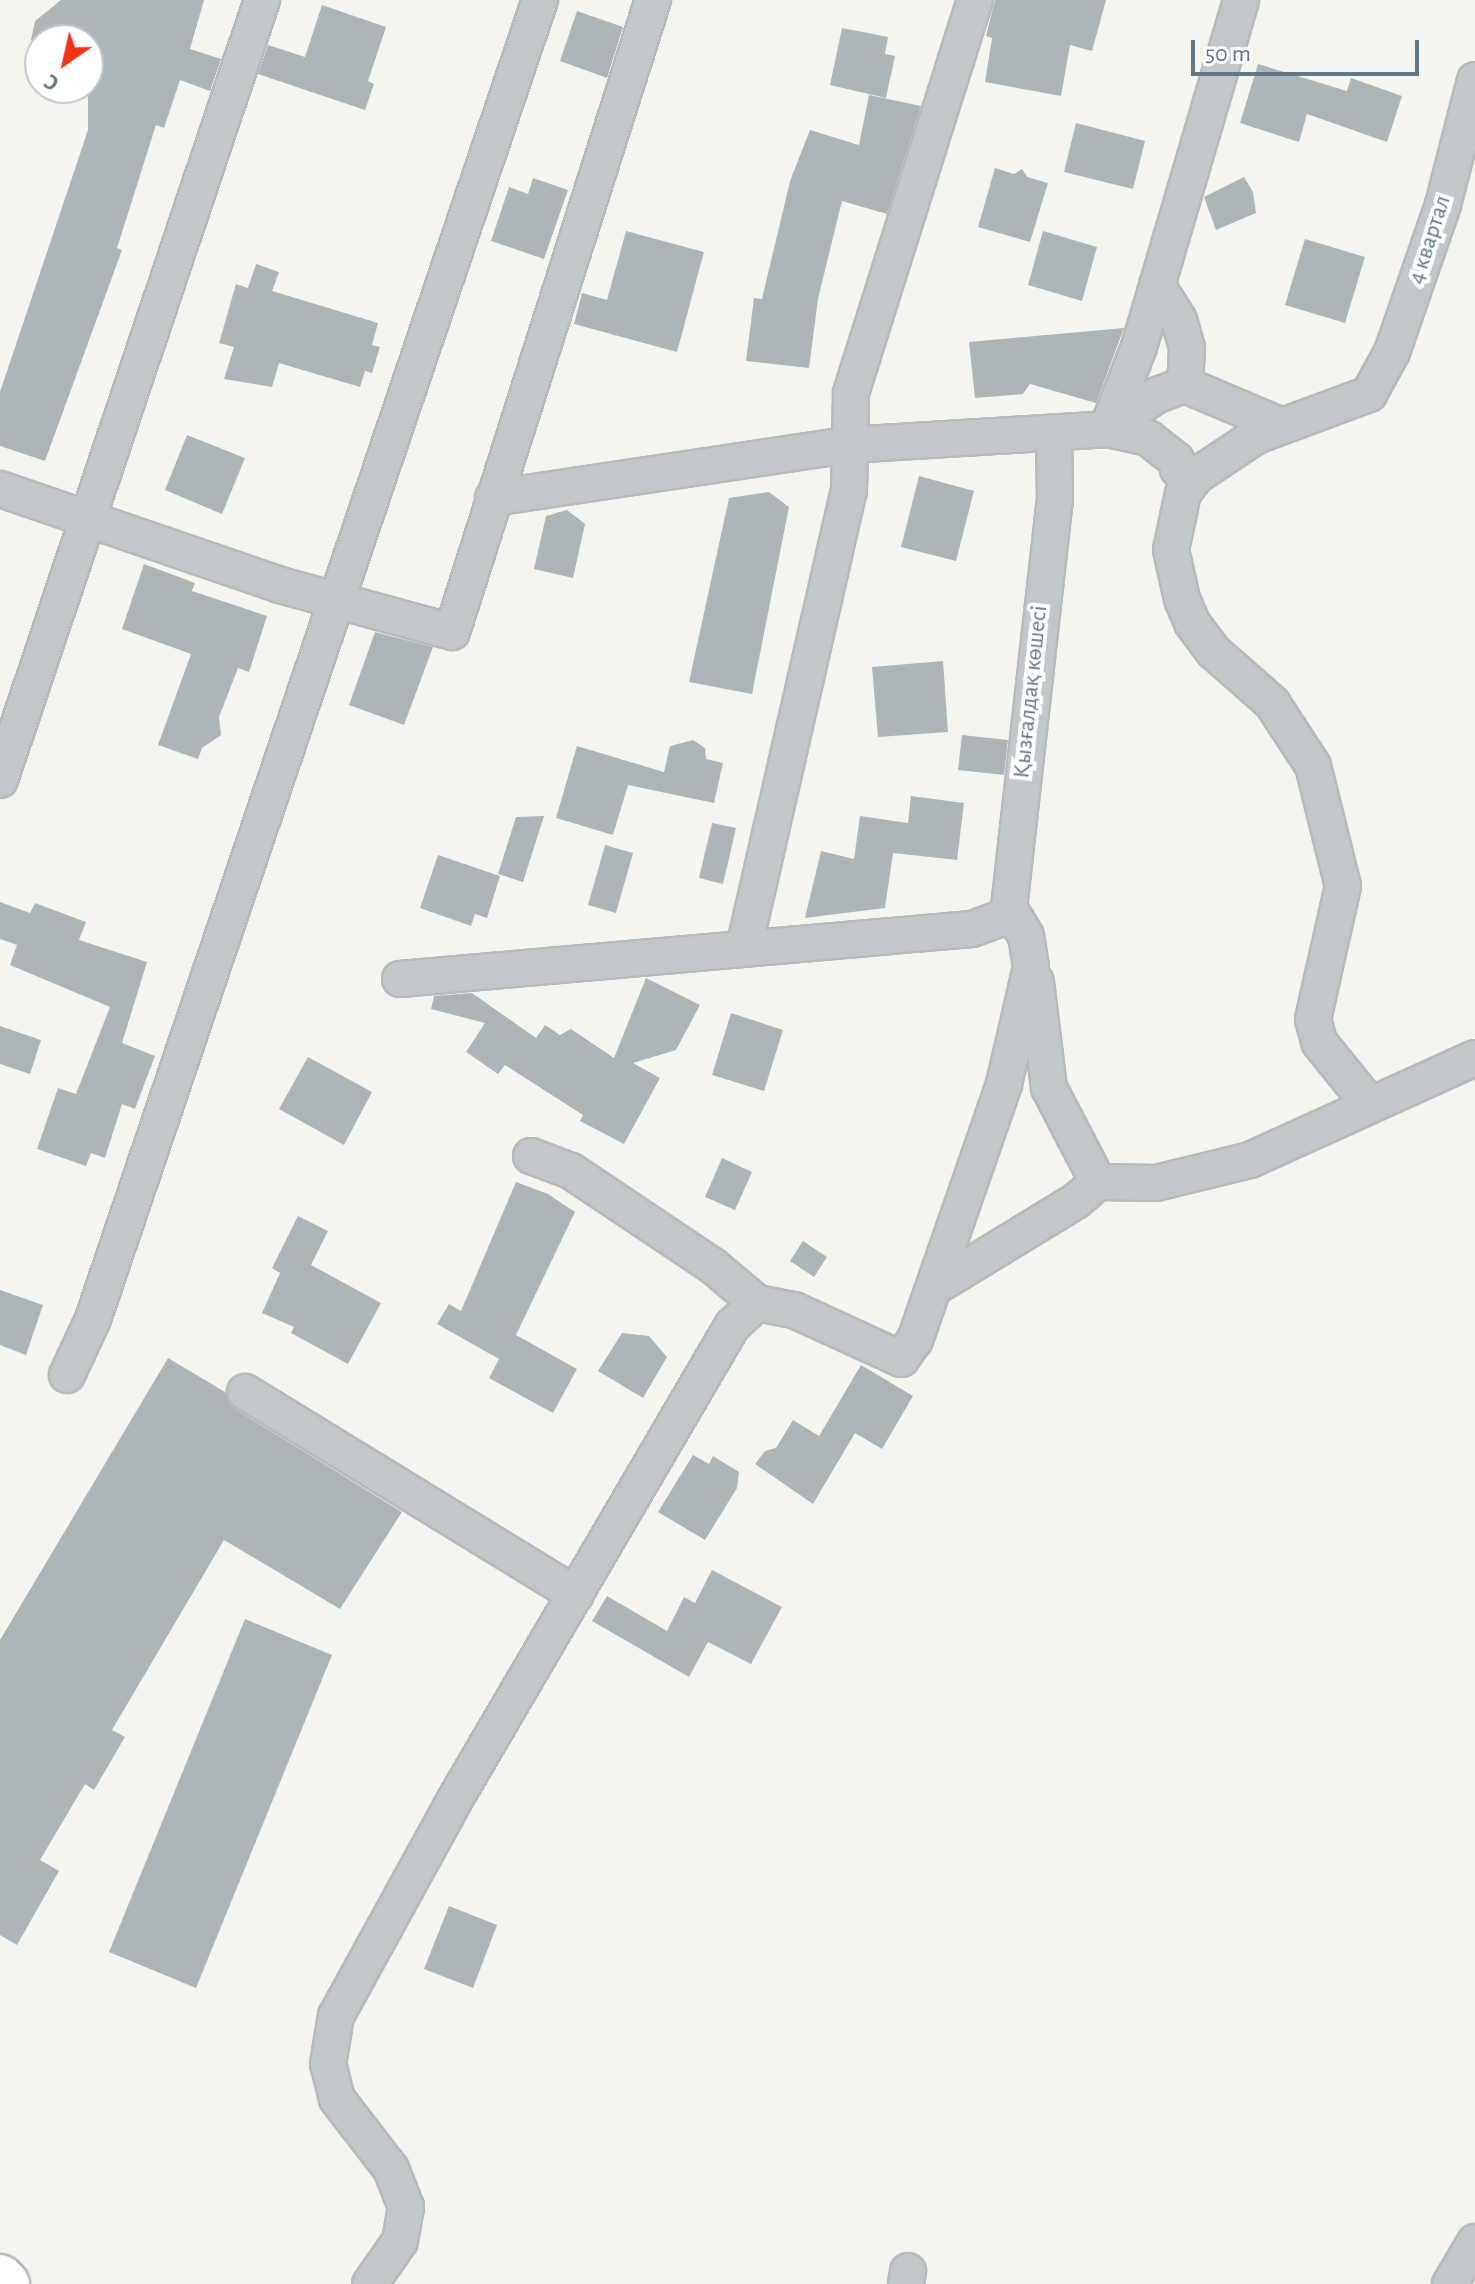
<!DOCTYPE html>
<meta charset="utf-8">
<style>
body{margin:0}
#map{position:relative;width:1475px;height:2284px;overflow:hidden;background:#f5f5f0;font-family:"Alegreya Sans",sans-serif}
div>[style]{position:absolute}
.building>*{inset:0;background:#acb6b9}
.roads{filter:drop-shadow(2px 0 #b6babd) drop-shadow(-2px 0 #b6babd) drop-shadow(0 2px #b6babd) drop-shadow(0 -2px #b6babd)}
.minor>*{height:34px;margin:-17px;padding:0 17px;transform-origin:17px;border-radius:17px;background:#c2c7c9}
.highway>*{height:44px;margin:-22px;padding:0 22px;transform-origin:22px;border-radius:22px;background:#fff}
span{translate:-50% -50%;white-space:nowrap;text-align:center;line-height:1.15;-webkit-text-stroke:8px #fff;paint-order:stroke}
.street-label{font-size:24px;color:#617884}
.north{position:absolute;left:24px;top:24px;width:80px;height:80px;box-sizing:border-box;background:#fff;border:2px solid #c0c9ce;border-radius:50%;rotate:214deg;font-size:22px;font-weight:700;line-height:32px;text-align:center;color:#617884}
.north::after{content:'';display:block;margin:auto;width:28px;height:36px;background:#f03315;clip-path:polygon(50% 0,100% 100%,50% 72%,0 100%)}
.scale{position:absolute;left:1191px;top:40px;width:228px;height:36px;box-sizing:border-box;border:4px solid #617884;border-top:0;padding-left:10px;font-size:24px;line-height:28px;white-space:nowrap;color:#617884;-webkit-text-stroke:6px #fff;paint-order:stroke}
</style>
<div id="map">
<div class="building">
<i style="clip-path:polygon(61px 0,204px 0,190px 49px,221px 59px,210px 91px,180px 80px,164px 128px,156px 125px,117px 248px,122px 250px,45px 461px,0 446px,0 392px,88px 130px,88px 40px,31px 40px,35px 21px)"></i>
<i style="clip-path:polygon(995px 0,1106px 0,1092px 51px,1070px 45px,1061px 96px,985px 82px,992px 38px,986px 36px)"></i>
<i style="clip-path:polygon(322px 5px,386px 27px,368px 81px,374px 84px,365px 110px,258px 74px,268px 45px,305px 57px)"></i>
<i style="clip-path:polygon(577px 11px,623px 27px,607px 78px,560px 61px)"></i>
<i style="clip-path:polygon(842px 28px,888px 37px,885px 54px,895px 56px,886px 98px,830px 85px)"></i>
<i style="clip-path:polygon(1258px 64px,1347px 91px,1351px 78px,1402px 96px,1387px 142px,1307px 114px,1299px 142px,1240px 123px)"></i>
<i style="clip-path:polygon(869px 95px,921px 106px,887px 214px,842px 201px,818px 299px,809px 368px,746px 361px,754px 298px,762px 299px,790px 181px,810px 130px,859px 145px)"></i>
<i style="clip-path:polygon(1076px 123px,1145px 141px,1133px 189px,1064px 172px)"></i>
<i style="clip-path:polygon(995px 168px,1014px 174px,1022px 169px,1027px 177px,1048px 183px,1030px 242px,978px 227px)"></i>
<i style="clip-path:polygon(1244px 177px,1253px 192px,1256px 213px,1216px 230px,1204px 197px)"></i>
<i style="clip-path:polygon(533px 178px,568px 190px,544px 259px,491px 241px,509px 187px,528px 194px)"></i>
<i style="clip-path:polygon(626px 231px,704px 252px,677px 352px,574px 324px,582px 293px,607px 300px)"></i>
<i style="clip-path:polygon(1043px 231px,1097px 247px,1082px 301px,1028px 285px)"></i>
<i style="clip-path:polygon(1305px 239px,1365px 257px,1345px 323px,1285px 305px)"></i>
<i style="clip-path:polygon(256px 264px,279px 272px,272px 291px,378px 323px,372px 345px,380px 347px,372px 373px,365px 371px,360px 387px,279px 363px,272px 387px,224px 379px,234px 347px,219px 343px,236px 284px,248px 288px)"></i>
<i style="clip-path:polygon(1124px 328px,1096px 403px,1030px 384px,1023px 394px,975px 398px,969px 342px)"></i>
<i style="clip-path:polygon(187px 435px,245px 458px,222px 514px,165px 490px)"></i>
<i style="clip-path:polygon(919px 476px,974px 491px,956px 561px,901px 547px)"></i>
<i style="clip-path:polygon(769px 492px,789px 507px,752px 694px,689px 682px,729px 498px)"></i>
<i style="clip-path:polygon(567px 510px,585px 524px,573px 578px,534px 569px,546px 516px)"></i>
<i style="clip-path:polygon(144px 564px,195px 583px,192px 591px,267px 616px,249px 672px,238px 668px,219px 717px,221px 735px,202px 748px,198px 759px,158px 745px,191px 654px,122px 629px)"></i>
<i style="clip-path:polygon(375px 632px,433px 647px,404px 725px,349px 705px)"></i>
<i style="clip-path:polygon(943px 661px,948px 732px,878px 737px,872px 667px)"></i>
<i style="clip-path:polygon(962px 735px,1008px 740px,1004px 775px,958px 770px)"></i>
<i style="clip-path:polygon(693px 740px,705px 748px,706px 759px,723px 763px,714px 803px,628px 785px,613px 835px,556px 818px,577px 746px,664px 772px,670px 746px)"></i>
<i style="clip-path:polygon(911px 796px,964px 803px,957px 860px,893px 853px,885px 908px,805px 918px,821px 851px,854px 859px,860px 816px,908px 823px)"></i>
<i style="clip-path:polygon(544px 816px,523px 882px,498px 874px,516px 817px)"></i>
<i style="clip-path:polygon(712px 823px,736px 828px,723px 884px,699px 878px)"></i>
<i style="clip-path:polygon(605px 845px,633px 853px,616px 913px,588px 905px)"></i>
<i style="clip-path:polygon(438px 855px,500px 876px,487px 918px,475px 914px,471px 926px,420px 908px)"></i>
<i style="clip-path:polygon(0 902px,30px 913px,35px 903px,86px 922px,79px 940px,147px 962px,122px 1043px,155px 1056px,135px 1109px,122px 1104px,105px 1158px,91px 1153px,86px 1166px,37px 1149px,58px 1088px,76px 1094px,110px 1007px,10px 965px,17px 945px,0 939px)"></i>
<i style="clip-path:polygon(646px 978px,700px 1005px,676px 1050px,633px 1063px,660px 1078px,624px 1144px,580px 1121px,583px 1115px,505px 1065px,498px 1074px,466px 1052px,485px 1023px,431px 1009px,434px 996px,472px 993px,536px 1038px,545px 1025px,560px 1035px,571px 1029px,614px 1058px)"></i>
<i style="clip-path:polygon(731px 1013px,783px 1030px,764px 1091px,712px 1075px)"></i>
<i style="clip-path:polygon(0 1026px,41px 1040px,30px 1074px,0 1064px)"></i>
<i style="clip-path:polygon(308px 1057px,372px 1092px,344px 1145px,279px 1109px)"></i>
<i style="clip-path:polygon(722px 1158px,752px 1172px,735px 1210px,705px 1197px)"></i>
<i style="clip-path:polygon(516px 1182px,548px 1194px,575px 1212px,516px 1335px,577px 1369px,553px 1413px,489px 1378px,499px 1359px,437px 1324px,449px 1304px,461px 1311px)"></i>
<i style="clip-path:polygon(298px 1216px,328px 1231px,311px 1265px,381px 1303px,348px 1364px,291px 1333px,294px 1327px,262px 1313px,280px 1273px,272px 1268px)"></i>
<i style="clip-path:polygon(803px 1241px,827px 1257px,814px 1277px,790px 1261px)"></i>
<i style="clip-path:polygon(0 1290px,43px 1305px,26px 1355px,0 1345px)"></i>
<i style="clip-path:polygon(622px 1333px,649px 1336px,667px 1357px,643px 1398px,598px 1371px)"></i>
<i style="clip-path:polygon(168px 1358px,225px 1392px,235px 1409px,402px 1512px,340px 1609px,224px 1540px,112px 1730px,125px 1737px,94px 1790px,85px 1784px,40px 1860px,59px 1871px,17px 1945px,0 1935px,0 1640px)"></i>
<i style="clip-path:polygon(861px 1365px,913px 1396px,882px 1449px,855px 1433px,813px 1504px,755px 1464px,765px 1451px,776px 1448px,793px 1420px,819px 1436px)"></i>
<i style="clip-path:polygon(693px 1455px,709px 1464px,713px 1456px,739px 1472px,737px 1488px,705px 1540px,658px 1512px)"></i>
<i style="clip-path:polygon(712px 1570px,782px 1607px,751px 1664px,708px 1642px,689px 1677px,592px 1621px,607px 1596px,667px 1631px,684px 1597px,695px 1603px)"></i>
<i style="clip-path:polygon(245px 1619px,332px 1655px,196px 1988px,109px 1952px)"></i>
<i style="clip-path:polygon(449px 1906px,497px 1925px,473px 1988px,424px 1969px)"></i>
</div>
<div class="roads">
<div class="minor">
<i style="left:1157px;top:285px;width:41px;rotate:57.8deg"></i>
<i style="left:1179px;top:320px;width:29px;rotate:74deg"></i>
<i style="left:1187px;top:348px;width:37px;rotate:93deg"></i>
<i style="left:1107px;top:429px;width:88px;rotate:-68.7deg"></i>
<i style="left:1139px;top:347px;width:362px;rotate:-73.6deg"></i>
<i style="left:1107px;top:429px;width:60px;rotate:-34.2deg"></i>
<i style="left:1157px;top:395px;width:30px;rotate:-20deg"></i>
<i style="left:1185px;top:385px;width:105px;rotate:22.9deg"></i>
<i style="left:1196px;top:476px;width:21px;rotate:127deg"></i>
<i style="left:1183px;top:493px;width:58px;rotate:101.9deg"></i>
<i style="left:1171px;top:550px;width:50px;rotate:77.3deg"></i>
<i style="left:1182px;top:599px;width:26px;rotate:67deg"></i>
<i style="left:1192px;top:623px;width:36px;rotate:53deg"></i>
<i style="left:1214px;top:652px;width:77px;rotate:41.3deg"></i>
<i style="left:1272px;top:703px;width:75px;rotate:56.9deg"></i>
<i style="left:1313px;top:766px;width:124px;rotate:76deg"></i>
<i style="left:1343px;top:886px;width:136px;rotate:102.7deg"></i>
<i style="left:1313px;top:1019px;width:24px;rotate:75deg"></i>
<i style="left:1319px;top:1042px;width:80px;rotate:51.1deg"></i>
<i style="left:0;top:489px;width:296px;rotate:18.9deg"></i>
<i style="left:280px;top:585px;width:178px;rotate:15.3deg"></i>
<i style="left:452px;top:632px;width:663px;rotate:-72.36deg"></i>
<i style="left:493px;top:498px;width:359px;rotate:-8.5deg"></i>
<i style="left:848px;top:445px;width:259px;rotate:-3.5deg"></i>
<i style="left:1107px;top:429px;width:42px;rotate:12.4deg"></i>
<i style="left:1148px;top:438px;width:36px;rotate:38deg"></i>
<i style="left:1176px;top:460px;width:9px;rotate:77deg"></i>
<i style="left:1178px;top:469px;width:19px;rotate:21deg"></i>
<i style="left:1196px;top:476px;width:72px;rotate:-33.7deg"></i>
<i style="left:1256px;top:436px;width:121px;rotate:-20.4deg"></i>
<i style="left:1369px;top:394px;width:48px;rotate:-61.3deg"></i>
<i style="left:1392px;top:352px;width:156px;rotate:-70.9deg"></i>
<i style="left:1443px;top:205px;width:129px;rotate:-75.6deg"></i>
<i style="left:0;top:780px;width:823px;rotate:-71.43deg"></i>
<i style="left:744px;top:948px;width:469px;rotate:-77.1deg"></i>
<i style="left:849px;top:491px;width:98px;rotate:-88.8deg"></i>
<i style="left:851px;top:393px;width:412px;rotate:-72.5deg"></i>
<i style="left:400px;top:979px;width:574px;rotate:-5deg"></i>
<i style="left:972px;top:929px;width:32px;rotate:-20deg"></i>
<i style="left:1002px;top:918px;width:12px;rotate:-55deg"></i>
<i style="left:1009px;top:908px;width:410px;rotate:-83.6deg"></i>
<i style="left:1055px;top:501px;width:68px;rotate:-90.8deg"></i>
<i style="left:1036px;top:982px;width:107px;rotate:83deg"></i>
<i style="left:1049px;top:1088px;width:106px;rotate:62.5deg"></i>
<i style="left:1098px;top:1182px;width:58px;rotate:1deg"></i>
<i style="left:1156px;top:1183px;width:97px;rotate:-13.7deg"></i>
<i style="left:1250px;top:1160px;width:247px;rotate:-24.4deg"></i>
<i style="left:531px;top:1156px;width:43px;rotate:20.6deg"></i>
<i style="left:571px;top:1171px;width:171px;rotate:33.8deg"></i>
<i style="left:713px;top:1266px;width:57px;rotate:40.1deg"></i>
<i style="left:935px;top:1287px;width:165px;rotate:-31.4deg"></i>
<i style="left:1076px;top:1201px;width:29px;rotate:-41deg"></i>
<i style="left:67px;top:1375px;width:62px;rotate:-65.1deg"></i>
<i style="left:93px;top:1319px;width:1393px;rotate:-71.28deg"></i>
<i style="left:245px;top:1392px;width:388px;rotate:31.5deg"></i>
<i style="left:370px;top:2284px;width:52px;rotate:-55.1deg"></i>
<i style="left:400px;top:2241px;width:35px;rotate:-80deg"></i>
<i style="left:406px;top:2207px;width:41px;rotate:-111.5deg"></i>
<i style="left:391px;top:2169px;width:88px;rotate:-127.6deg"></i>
<i style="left:337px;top:2099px;width:36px;rotate:-104deg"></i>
<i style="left:328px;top:2064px;width:49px;rotate:-80.5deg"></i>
<i style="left:336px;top:2016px;width:245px;rotate:-61.2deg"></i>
<i style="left:454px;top:1801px;width:550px;rotate:-59.66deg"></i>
<i style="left:732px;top:1326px;width:34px;rotate:-43deg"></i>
<i style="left:757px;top:1303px;width:38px;rotate:11deg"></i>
<i style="left:794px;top:1310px;width:118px;rotate:24.6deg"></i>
<i style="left:901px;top:1359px;width:24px;rotate:-54deg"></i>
<i style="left:915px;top:1340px;width:271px;rotate:-70.8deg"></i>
<i style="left:1004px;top:1084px;width:120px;rotate:-77deg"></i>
<i style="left:1031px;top:967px;width:31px;rotate:-99deg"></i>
<i style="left:1026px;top:936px;width:33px;rotate:-121deg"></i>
<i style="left:906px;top:2284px;width:13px;rotate:-81deg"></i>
<i style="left:1450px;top:2284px;width:49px;rotate:-59.2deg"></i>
</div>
<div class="highway">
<i style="left:0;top:2277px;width:10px;rotate:45deg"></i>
</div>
</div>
<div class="street-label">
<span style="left:1430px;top:240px;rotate:-72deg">4 квартал</span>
<span style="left:1031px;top:692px;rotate:-84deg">Қызғалдақ көшесі</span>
</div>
<div class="north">С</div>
<div class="scale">50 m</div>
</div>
